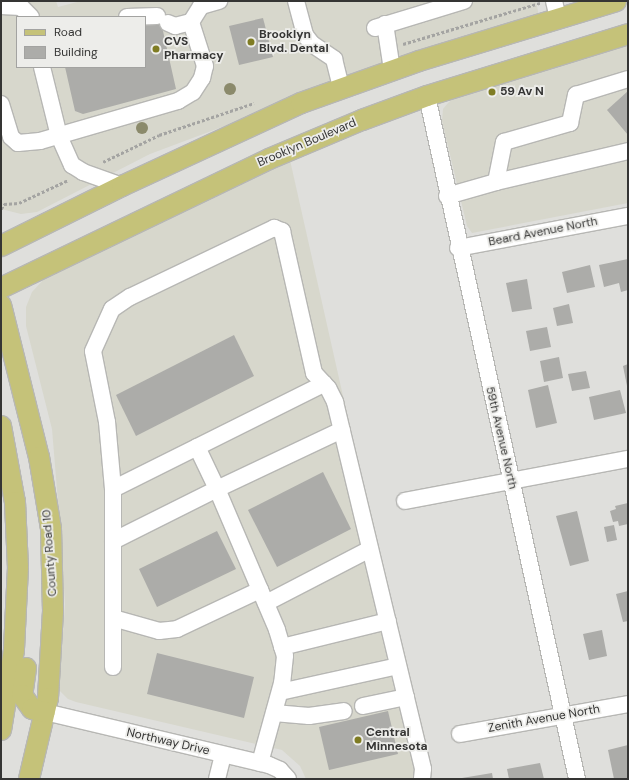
<!DOCTYPE html>
<style>
body{margin:0}
#map{position:relative;width:629px;height:780px;overflow:hidden;background:#dfdfdc;font-family:"DM Sans",sans-serif}
div>[style]{position:absolute}
.built>*{inset:0;background:#d7d7cc}
.building>*{inset:0;background:#acaca9}
.path>*{height:2.5px;margin-top:-1.25px;transform-origin:0;background:repeating-linear-gradient(90deg,#a4a4a2 0 3px,transparent 0 5px)}
.roads{filter:drop-shadow(1px 0 #b7b7b4) drop-shadow(-1px 0 #b7b7b4) drop-shadow(0 1px #b7b7b4) drop-shadow(0 -1px #b7b7b4)}
.minor>*{height:16px;margin:-8px;padding:0 8px;transform-origin:8px;border-radius:8px;background:#fff}
.major>*{height:20px;margin:-10px;padding:0 10px;transform-origin:10px;border-radius:10px;background:#c5c279}
.trees>*{width:12px;height:12px;margin:-6px;border-radius:50%;background:#8b8a6b}
.dots>*{width:11px;height:11px;translate:-50% -50%;box-sizing:border-box;border:2px solid #ededea;border-radius:50%}
span{translate:-50% -50%;white-space:nowrap;text-align:center;line-height:1.15;-webkit-text-stroke:3.5px #ededea;paint-order:stroke}
.poi-label{font-size:12px;color:#353534;font-weight:700}
.left{translate:0 -50%;text-align:left}
.street-label{font-size:12px;color:#353534}
.frame{position:absolute;inset:0;border:2px solid #353534;pointer-events:none}
.legend{position:absolute;left:16px;top:16px;width:130px;height:52px;box-sizing:border-box;background:#ededea;border:1px solid #a3a3a1;margin:0;padding:5px 7px;list-style:none;font-size:12px;color:#353534}
.legend li{display:flex;align-items:center;gap:8px;height:20px}
.legend b{width:20px;border:1px solid #a3a3a1}
</style>
<div id="map">
<div class="built">
<i style="clip-path:polygon(evenodd,1px 1px,56px 1px,58px 7px,81px 1px,536px 1px,539px 16px,371px 71px,150px 154px,37px 212px,21px 214px,1px 209px,1px 1px,17px 17px,145px 17px,145px 67px,17px 67px,17px 17px)"></i>
<i style="clip-path:polygon(628px 45px,628px 203px,472px 233px,467px 226px,442px 121px,443px 109px,448px 103px,455px 97px)"></i>
<i style="clip-path:polygon(290px 160px,429px 779px,306px 779px,300px 766px,282px 750px,76px 702px,68px 699px,59px 690px,65px 604px,60px 526px,52px 429px,26px 326px,26px 307px,32px 292px,46px 277px)"></i>
</div>
<div class="building">
<i style="clip-path:polygon(160px 10px,171px 17px,163px 31px,176px 89px,83px 114px,75px 111px,65px 67px,145px 67px,145px 25px,152px 23px)"></i>
<i style="clip-path:polygon(263px 18px,273px 57px,239px 65px,229px 26px)"></i>
<i style="clip-path:polygon(628px 91px,628px 135px,607px 110px)"></i>
<i style="clip-path:polygon(628px 259px,628px 290px,621px 292px,619px 283px,604px 287px,599px 265px)"></i>
<i style="clip-path:polygon(590px 265px,595px 287px,567px 293px,562px 272px)"></i>
<i style="clip-path:polygon(527px 279px,532px 309px,512px 312px,506px 283px)"></i>
<i style="clip-path:polygon(569px 304px,573px 323px,557px 326px,553px 308px)"></i>
<i style="clip-path:polygon(547px 327px,551px 347px,530px 351px,526px 331px)"></i>
<i style="clip-path:polygon(234px 335px,254px 376px,136px 436px,116px 395px)"></i>
<i style="clip-path:polygon(559px 357px,563px 378px,544px 382px,540px 361px)"></i>
<i style="clip-path:polygon(628px 364px,628px 386px,627px 386px,623px 366px)"></i>
<i style="clip-path:polygon(586px 371px,590px 388px,572px 391px,568px 374px)"></i>
<i style="clip-path:polygon(548px 385px,557px 423px,536px 428px,528px 390px)"></i>
<i style="clip-path:polygon(620px 390px,626px 413px,594px 420px,589px 397px)"></i>
<i style="clip-path:polygon(323px 472px,351px 529px,277px 567px,248px 510px)"></i>
<i style="clip-path:polygon(628px 503px,628px 524px,619px 526px,618px 521px,613px 522px,610px 511px,616px 509px,615px 506px)"></i>
<i style="clip-path:polygon(577px 511px,589px 561px,570px 566px,556px 516px)"></i>
<i style="clip-path:polygon(614px 525px,617px 540px,607px 542px,604px 527px)"></i>
<i style="clip-path:polygon(217px 531px,236px 569px,157px 607px,139px 569px)"></i>
<i style="clip-path:polygon(628px 591px,628px 621px,623px 622px,616px 594px)"></i>
<i style="clip-path:polygon(602px 630px,607px 656px,589px 660px,583px 634px)"></i>
<i style="clip-path:polygon(157px 653px,254px 677px,244px 718px,147px 694px)"></i>
<i style="clip-path:polygon(388px 711px,398px 754px,329px 770px,319px 727px)"></i>
<i style="clip-path:polygon(628px 745px,628px 778px,614px 779px,608px 750px)"></i>
<i style="clip-path:polygon(540px 763px,544px 779px,509px 779px,507px 769px)"></i>
<i style="clip-path:polygon(492px 773px,493px 779px,462px 779px,462px 778px)"></i>
</div>
<div class="path">
<i style="left:403px;top:44px;width:143px;rotate:-16.7deg"></i>
<i style="left:103px;top:162px;width:62px;rotate:-25.7deg"></i>
<i style="left:159px;top:135px;width:100px;rotate:-18.6deg"></i>
<i style="left:1px;top:209px;width:6px;rotate:-59deg"></i>
<i style="left:4px;top:204px;width:15px;rotate:-4deg"></i>
<i style="left:19px;top:203px;width:54px;rotate:-25.1deg"></i>
</div>
<div class="roads">
<div class="minor">
<i style="left:296px;top:1px;width:35px;rotate:75deg"></i>
<i style="left:305px;top:35px;width:11px;rotate:52deg"></i>
<i style="left:312px;top:44px;width:27px;rotate:34deg"></i>
<i style="left:334px;top:59px;width:30px;rotate:76deg"></i>
<i style="left:554px;top:1px;width:18px;rotate:77deg"></i>
<i style="left:1px;top:6px;width:20px;rotate:3deg"></i>
<i style="left:21px;top:7px;width:14px;rotate:45deg"></i>
<i style="left:127px;top:17px;width:30px;rotate:-2deg"></i>
<i style="left:168px;top:23px;width:8px;rotate:23deg"></i>
<i style="left:175px;top:26px;width:16px;rotate:-14deg"></i>
<i style="left:385px;top:24px;width:47px;rotate:81.3deg"></i>
<i style="left:375px;top:28px;width:93px;rotate:-16.9deg"></i>
<i style="left:42px;top:67px;width:71px;rotate:76.2deg"></i>
<i style="left:59px;top:136px;width:32px;rotate:66deg"></i>
<i style="left:72px;top:165px;width:13px;rotate:32deg"></i>
<i style="left:83px;top:172px;width:41px;rotate:19.7deg"></i>
<i style="left:427px;top:96px;width:699px;rotate:77.61deg"></i>
<i style="left:1px;top:104px;width:34px;rotate:73deg"></i>
<i style="left:11px;top:137px;width:9px;rotate:41deg"></i>
<i style="left:18px;top:143px;width:22px;rotate:-5deg"></i>
<i style="left:40px;top:141px;width:144px;rotate:-16.2deg"></i>
<i style="left:178px;top:101px;width:17px;rotate:-31deg"></i>
<i style="left:193px;top:92px;width:17px;rotate:-57deg"></i>
<i style="left:202px;top:78px;width:12px;rotate:-76deg"></i>
<i style="left:205px;top:66px;width:46px;rotate:-107.7deg"></i>
<i style="left:191px;top:22px;width:19px;rotate:-58deg"></i>
<i style="left:201px;top:6px;width:19px;rotate:-16deg"></i>
<i style="left:496px;top:182px;width:136px;rotate:-13.2deg"></i>
<i style="left:447px;top:196px;width:51px;rotate:-15.9deg"></i>
<i style="left:496px;top:182px;width:41px;rotate:-78.7deg"></i>
<i style="left:504px;top:142px;width:69px;rotate:-16.1deg"></i>
<i style="left:570px;top:123px;width:29px;rotate:-78deg"></i>
<i style="left:576px;top:95px;width:54px;rotate:-17.1deg"></i>
<i style="left:458px;top:248px;width:173px;rotate:-10.7deg"></i>
<i style="left:197px;top:447px;width:47px;rotate:64.5deg"></i>
<i style="left:217px;top:489px;width:138px;rotate:-25.3deg"></i>
<i style="left:113px;top:489px;width:236px;rotate:-26.5deg"></i>
<i style="left:405px;top:501px;width:227px;rotate:-10.7deg"></i>
<i style="left:113px;top:541px;width:116px;rotate:-26.6deg"></i>
<i style="left:217px;top:489px;width:153px;rotate:66.9deg"></i>
<i style="left:277px;top:630px;width:27px;rotate:73deg"></i>
<i style="left:285px;top:656px;width:27px;rotate:96deg"></i>
<i style="left:282px;top:683px;width:83px;rotate:105.4deg"></i>
<i style="left:266px;top:603px;width:117px;rotate:-27.4deg"></i>
<i style="left:113px;top:618px;width:48px;rotate:15.8deg"></i>
<i style="left:159px;top:631px;width:18px;rotate:-6deg"></i>
<i style="left:177px;top:629px;width:92px;rotate:-25.2deg"></i>
<i style="left:282px;top:647px;width:109px;rotate:-13.8deg"></i>
<i style="left:113px;top:667px;width:178px;rotate:-90deg"></i>
<i style="left:113px;top:489px;width:67px;rotate:-95.1deg"></i>
<i style="left:107px;top:422px;width:72px;rotate:-101.2deg"></i>
<i style="left:93px;top:351px;width:46px;rotate:-65.7deg"></i>
<i style="left:112px;top:309px;width:22px;rotate:-34deg"></i>
<i style="left:130px;top:297px;width:160px;rotate:-25.6deg"></i>
<i style="left:274px;top:228px;width:9px;rotate:21deg"></i>
<i style="left:282px;top:231px;width:146px;rotate:77.3deg"></i>
<i style="left:314px;top:373px;width:21px;rotate:47deg"></i>
<i style="left:328px;top:388px;width:16px;rotate:63deg"></i>
<i style="left:335px;top:402px;width:377px;rotate:76.5deg"></i>
<i style="left:423px;top:769px;width:10px;rotate:96deg"></i>
<i style="left:280px;top:692px;width:121px;rotate:-12.4deg"></i>
<i style="left:363px;top:706px;width:44px;rotate:-11.8deg"></i>
<i style="left:45px;top:712px;width:230px;rotate:13.3deg"></i>
<i style="left:269px;top:765px;width:12px;rotate:24deg"></i>
<i style="left:280px;top:770px;width:12px;rotate:48deg"></i>
<i style="left:274px;top:713px;width:35px;rotate:5deg"></i>
<i style="left:309px;top:716px;width:35px;rotate:-8deg"></i>
<i style="left:460px;top:734px;width:171px;rotate:-10.1deg"></i>
<i style="left:217px;top:779px;width:25px;rotate:-76deg"></i>
</div>
<div class="major">
<i style="left:1px;top:246px;width:135px;rotate:-26.4deg"></i>
<i style="left:122px;top:186px;width:197px;rotate:-24.9deg"></i>
<i style="left:301px;top:103px;width:125px;rotate:-19.6deg"></i>
<i style="left:419px;top:61px;width:206px;rotate:-16.9deg"></i>
<i style="left:1px;top:288px;width:297px;rotate:-25.7deg"></i>
<i style="left:269px;top:159px;width:101px;rotate:-22.8deg"></i>
<i style="left:362px;top:120px;width:69px;rotate:-20.3deg"></i>
<i style="left:427px;top:96px;width:210px;rotate:-17.1deg"></i>
<i style="left:1px;top:305px;width:157px;rotate:76deg"></i>
<i style="left:39px;top:457px;width:73px;rotate:80.5deg"></i>
<i style="left:51px;top:529px;width:82px;rotate:88.6deg"></i>
<i style="left:53px;top:611px;width:87px;rotate:93.3deg"></i>
<i style="left:48px;top:698px;width:83px;rotate:103.2deg"></i>
<i style="left:1px;top:426px;width:77px;rotate:79.6deg"></i>
<i style="left:15px;top:502px;width:65px;rotate:87.4deg"></i>
<i style="left:18px;top:567px;width:83px;rotate:92.8deg"></i>
<i style="left:14px;top:650px;width:81px;rotate:99.2deg"></i>
<i style="left:26px;top:668px;width:27px;rotate:98deg"></i>
<i style="left:22px;top:695px;width:17px;rotate:54deg"></i>
<i style="left:32px;top:709px;width:13px;rotate:13deg"></i>
</div>
</div>
<div class="trees">
<i style="left:230px;top:89px"></i>
<i style="left:142px;top:128px"></i>
</div>
<div class="dots">
<i style="left:251px;top:42px;background:#7f7c23"></i>
<i style="left:156px;top:49px;background:#7f7c23"></i>
<i style="left:492px;top:92px;background:#7f7c23"></i>
<i style="left:358px;top:740px;background:#7f7c23"></i>
</div>
<div class="poi-label">
<span class="left" style="left:259px;top:42px">Brooklyn<br>Blvd. Dental</span>
<span class="left" style="left:164px;top:49px">CVS<br>Pharmacy</span>
<span class="left" style="left:500px;top:92px">59 Av N</span>
<span class="left" style="left:366px;top:740px">Central<br>Minnesota</span>
</div>
<div class="street-label">
<span style="left:307px;top:143px;rotate:-23deg">Brooklyn Boulevard</span>
<span style="left:543px;top:232px;rotate:-11deg">Beard Avenue North</span>
<span style="left:501px;top:438px;rotate:77deg">59th Avenue North</span>
<span style="left:50px;top:553px;rotate:-94deg">County Road 10</span>
<span style="left:544px;top:719px;rotate:-10deg">Zenith Avenue North</span>
<span style="left:168px;top:742px;rotate:13deg">Northway Drive</span>
</div>
<div class="frame"></div>
<ul class="legend">
<li><b style="height:5px;background:#c5c279"></b>Road</li>
<li><b style="height:11px;background:#acaca9"></b>Building</li>
</ul>
</div>
